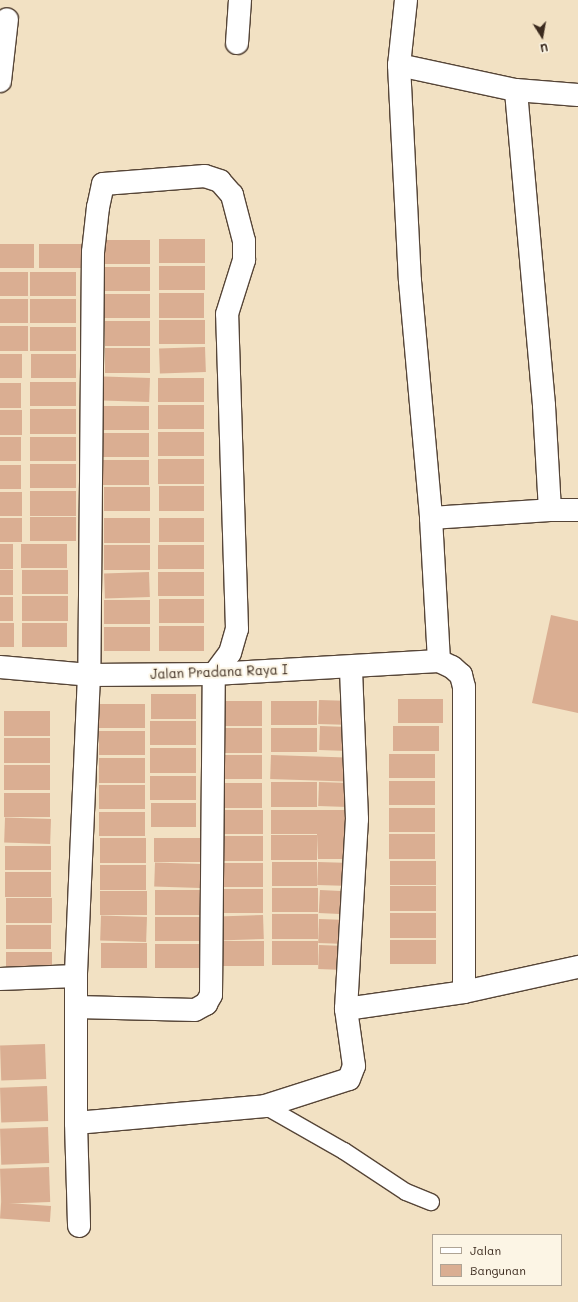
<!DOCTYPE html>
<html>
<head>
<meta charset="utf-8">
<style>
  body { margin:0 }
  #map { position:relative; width:578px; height:1302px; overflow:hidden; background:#f2e1c3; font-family:Mali,sans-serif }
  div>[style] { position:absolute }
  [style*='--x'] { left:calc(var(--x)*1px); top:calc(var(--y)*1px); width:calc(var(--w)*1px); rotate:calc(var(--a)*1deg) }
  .building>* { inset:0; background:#daae92; transform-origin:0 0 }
  .roads { filter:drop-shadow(1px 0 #564537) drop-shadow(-1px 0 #564537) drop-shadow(0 1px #564537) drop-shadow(0 -1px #564537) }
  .lane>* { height:16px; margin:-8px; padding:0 8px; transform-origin:8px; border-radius:8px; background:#fff }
  .street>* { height:22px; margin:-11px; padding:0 11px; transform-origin:11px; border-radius:11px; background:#fff }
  span { translate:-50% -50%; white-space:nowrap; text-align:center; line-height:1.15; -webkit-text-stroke:4px #fcf5e5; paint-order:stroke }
  .street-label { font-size:13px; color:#3b2a1e }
  .legend { position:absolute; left:432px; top:1234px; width:130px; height:52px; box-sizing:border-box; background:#fcf5e5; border:1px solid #afa495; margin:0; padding:5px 7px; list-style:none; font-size:12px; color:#3b2a1e }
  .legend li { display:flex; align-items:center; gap:8px; height:20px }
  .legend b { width:20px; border:1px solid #afa495 }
  .north { position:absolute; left:522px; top:16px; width:40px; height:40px; -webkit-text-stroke:3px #fcf5e5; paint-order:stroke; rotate:169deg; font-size:11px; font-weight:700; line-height:16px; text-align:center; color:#3b2a1e }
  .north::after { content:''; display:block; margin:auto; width:14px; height:18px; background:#3b2a1e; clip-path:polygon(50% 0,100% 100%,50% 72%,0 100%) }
</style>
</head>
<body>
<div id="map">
  <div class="building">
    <div style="left:159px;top:239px;width:46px;height:24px"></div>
    <div style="left:105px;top:240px;width:45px;height:24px"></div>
    <div style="left:0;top:244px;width:34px;height:24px"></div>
    <div style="left:39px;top:244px;width:46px;height:24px"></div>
    <div style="left:159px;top:266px;width:46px;height:24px"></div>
    <div style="left:104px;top:267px;width:46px;height:24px"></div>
    <div style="left:0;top:272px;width:28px;height:24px"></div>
    <div style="left:30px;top:272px;width:46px;height:24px"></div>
    <div style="left:159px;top:293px;width:45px;height:25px"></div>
    <div style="left:104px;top:294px;width:46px;height:24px"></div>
    <div style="left:0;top:299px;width:28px;height:24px"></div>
    <div style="left:30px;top:299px;width:46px;height:24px"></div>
    <div style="left:205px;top:320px;width:24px;height:46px;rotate:90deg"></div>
    <div style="left:150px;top:321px;width:25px;height:45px;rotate:90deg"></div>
    <div style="left:0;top:326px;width:28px;height:25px"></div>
    <div style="left:30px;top:327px;width:46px;height:24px"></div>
    <div style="left:205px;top:347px;width:25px;height:46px;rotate:88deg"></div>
    <div style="left:105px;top:348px;width:45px;height:25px"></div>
    <div style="left:22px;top:354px;width:24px;height:22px;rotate:90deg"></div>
    <div style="left:31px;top:354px;width:45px;height:24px"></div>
    <div style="left:150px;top:378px;width:24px;height:46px;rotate:92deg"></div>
    <div style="left:158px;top:378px;width:46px;height:24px"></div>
    <div style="left:76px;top:382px;width:24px;height:46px;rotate:90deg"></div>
    <div style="left:0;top:383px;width:21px;height:25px"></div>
    <div style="left:158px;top:405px;width:46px;height:24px"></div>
    <div style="left:103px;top:406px;width:46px;height:24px"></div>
    <div style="left:76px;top:409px;width:25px;height:46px;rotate:90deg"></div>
    <div style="left:0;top:410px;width:22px;height:25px"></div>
    <div style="left:158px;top:432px;width:46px;height:24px"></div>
    <div style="left:103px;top:433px;width:46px;height:24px"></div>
    <div style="left:0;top:437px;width:21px;height:24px"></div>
    <div style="left:30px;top:437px;width:46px;height:24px"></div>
    <div style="left:204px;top:459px;width:25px;height:46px;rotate:90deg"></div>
    <div style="left:103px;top:460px;width:46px;height:25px"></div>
    <div style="left:30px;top:464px;width:46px;height:24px"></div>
    <div style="left:0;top:465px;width:21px;height:24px"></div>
    <div style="left:159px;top:486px;width:45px;height:25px"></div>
    <div style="left:150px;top:487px;width:24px;height:46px;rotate:90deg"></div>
    <div style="left:30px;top:491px;width:46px;height:25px"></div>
    <div style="left:0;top:492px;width:22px;height:24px"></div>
    <div style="left:30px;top:517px;width:46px;height:24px"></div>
    <div style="left:0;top:518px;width:22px;height:24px"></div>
    <div style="left:104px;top:518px;width:46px;height:25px"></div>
    <div style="left:159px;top:518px;width:45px;height:24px"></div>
    <div style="left:13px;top:544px;width:25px;height:13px;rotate:90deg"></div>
    <div style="left:21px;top:544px;width:46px;height:24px"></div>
    <div style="left:104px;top:545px;width:46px;height:25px"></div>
    <div style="left:158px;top:545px;width:46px;height:24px"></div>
    <div style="left:0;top:570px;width:13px;height:25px"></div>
    <div style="left:22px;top:570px;width:46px;height:24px"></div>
    <div style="left:149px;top:572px;width:25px;height:45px;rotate:88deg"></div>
    <div style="left:158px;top:572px;width:46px;height:24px"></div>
    <div style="left:22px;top:596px;width:46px;height:25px"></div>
    <div style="left:0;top:597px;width:13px;height:24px"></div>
    <div style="left:204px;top:599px;width:24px;height:45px;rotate:90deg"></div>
    <div style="left:104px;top:600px;width:46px;height:24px"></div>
    <div style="clip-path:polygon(551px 615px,578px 621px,578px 713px,532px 703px)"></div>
    <div style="left:0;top:623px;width:14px;height:24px"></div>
    <div style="left:22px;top:623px;width:45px;height:24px"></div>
    <div style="left:159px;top:626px;width:45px;height:25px"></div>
    <div style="left:104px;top:627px;width:46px;height:24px"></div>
    <div style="left:151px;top:694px;width:45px;height:25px"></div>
    <div style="left:398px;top:699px;width:45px;height:24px"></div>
    <div style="left:319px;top:700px;width:25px;height:24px;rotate:2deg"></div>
    <div style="left:262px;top:701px;width:25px;height:46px;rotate:90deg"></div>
    <div style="left:271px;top:701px;width:46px;height:24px"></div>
    <div style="left:99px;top:704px;width:46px;height:24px"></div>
    <div style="left:4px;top:711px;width:46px;height:25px"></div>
    <div style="left:196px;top:721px;width:24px;height:46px;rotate:90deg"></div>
    <div style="left:320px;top:726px;width:29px;height:24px;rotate:2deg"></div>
    <div style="left:439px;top:726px;width:25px;height:46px;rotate:90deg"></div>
    <div style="left:262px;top:728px;width:25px;height:46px;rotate:90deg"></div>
    <div style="left:271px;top:728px;width:46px;height:24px"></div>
    <div style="left:99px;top:731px;width:46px;height:24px"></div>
    <div style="left:4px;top:738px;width:46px;height:25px"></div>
    <div style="left:196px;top:748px;width:25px;height:46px;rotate:90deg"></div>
    <div style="left:389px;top:754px;width:46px;height:24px"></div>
    <div style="left:262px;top:755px;width:24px;height:46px;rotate:90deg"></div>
    <div style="left:271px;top:755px;width:75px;height:24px;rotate:2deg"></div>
    <div style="left:99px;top:758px;width:46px;height:25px"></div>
    <div style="left:4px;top:765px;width:46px;height:25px"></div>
    <div style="left:150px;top:776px;width:46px;height:24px"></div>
    <div style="left:389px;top:781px;width:46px;height:24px"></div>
    <div style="left:271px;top:782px;width:46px;height:25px"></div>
    <div style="left:319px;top:782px;width:29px;height:24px;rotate:2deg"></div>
    <div style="left:216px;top:783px;width:46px;height:25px"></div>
    <div style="left:145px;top:785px;width:24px;height:46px;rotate:90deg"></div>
    <div style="left:4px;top:793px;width:46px;height:24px"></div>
    <div style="left:151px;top:803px;width:45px;height:24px"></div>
    <div style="left:435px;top:808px;width:24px;height:46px;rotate:90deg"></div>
    <div style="left:217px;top:810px;width:46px;height:24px"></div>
    <div style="clip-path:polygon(271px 810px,346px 810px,347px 835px,330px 835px,348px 835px,348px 859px,318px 859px,317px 834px,271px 834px)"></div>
    <div style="left:145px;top:812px;width:24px;height:46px;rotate:90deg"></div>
    <div style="left:51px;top:819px;width:25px;height:46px;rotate:92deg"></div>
    <div style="left:389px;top:834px;width:46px;height:25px"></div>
    <div style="left:271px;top:835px;width:46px;height:25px"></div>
    <div style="left:217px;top:836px;width:46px;height:25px"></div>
    <div style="left:146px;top:838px;width:25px;height:46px;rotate:90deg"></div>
    <div style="left:154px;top:838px;width:46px;height:24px"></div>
    <div style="left:5px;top:846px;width:46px;height:24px"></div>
    <div style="left:390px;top:861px;width:46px;height:24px"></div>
    <div style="left:272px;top:862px;width:45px;height:24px"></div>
    <div style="left:318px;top:862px;width:25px;height:23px;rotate:2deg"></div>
    <div style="left:217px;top:863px;width:46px;height:24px"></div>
    <div style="left:201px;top:864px;width:24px;height:46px;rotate:92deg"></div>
    <div style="left:100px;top:865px;width:46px;height:25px"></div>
    <div style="left:51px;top:872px;width:25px;height:46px;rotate:90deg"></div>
    <div style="left:436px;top:886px;width:25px;height:46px;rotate:90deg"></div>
    <div style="left:272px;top:888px;width:46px;height:24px"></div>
    <div style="left:218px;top:889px;width:45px;height:24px"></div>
    <div style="left:155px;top:890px;width:46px;height:25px"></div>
    <div style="left:320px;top:890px;width:21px;height:23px;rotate:3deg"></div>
    <div style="left:100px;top:891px;width:47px;height:24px"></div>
    <div style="left:52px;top:898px;width:25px;height:46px;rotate:90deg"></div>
    <div style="left:390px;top:913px;width:46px;height:25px"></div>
    <div style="left:272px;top:914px;width:46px;height:25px"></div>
    <div style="left:263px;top:915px;width:24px;height:45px;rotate:88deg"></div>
    <div style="left:147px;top:917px;width:25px;height:46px;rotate:92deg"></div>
    <div style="left:155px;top:917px;width:46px;height:24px"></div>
    <div style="left:319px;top:919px;width:28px;height:24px;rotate:2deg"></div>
    <div style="left:6px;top:925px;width:45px;height:24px"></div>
    <div style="left:390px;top:940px;width:46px;height:24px"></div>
    <div style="left:218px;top:941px;width:46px;height:25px"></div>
    <div style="left:272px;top:941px;width:46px;height:24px"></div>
    <div style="left:147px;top:943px;width:25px;height:46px;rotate:90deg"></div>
    <div style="left:155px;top:944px;width:46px;height:24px"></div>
    <div style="left:319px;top:945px;width:26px;height:24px;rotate:2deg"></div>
    <div style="left:6px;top:952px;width:46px;height:24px"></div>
    <div style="left:45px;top:1044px;width:35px;height:45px;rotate:88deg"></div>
    <div style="left:47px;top:1086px;width:35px;height:47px;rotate:88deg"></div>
    <div style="left:48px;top:1127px;width:36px;height:48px;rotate:88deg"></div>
    <div style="left:49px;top:1167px;width:35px;height:49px;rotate:88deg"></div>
    <div style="left:51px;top:1206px;width:16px;height:50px;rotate:94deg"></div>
  </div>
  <div class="roads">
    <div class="lane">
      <div style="--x:265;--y:1106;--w:91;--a:29.7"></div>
      <div style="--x:344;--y:1151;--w:74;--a:33.5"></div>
      <div style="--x:406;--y:1192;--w:27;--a:22"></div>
    </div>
    <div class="street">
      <div style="--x:406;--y:0;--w:65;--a:96.1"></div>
      <div style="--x:399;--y:65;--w:120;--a:12.1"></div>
      <div style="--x:516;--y:90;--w:62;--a:4.6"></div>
      <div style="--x:237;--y:43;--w:43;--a:-86"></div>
      <div style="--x:399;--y:65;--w:216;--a:87.1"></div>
      <div style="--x:410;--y:281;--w:238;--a:84.9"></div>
      <div style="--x:0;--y:81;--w:62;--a:-83.6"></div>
      <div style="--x:550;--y:510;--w:28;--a:0"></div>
      <div style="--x:439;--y:661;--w:143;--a:-93.2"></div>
      <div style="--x:431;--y:518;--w:119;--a:-3.8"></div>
      <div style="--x:550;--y:510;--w:105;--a:-93.3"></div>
      <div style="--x:544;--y:405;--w:316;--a:-95.1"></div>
      <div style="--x:0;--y:667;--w:89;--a:5.1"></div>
      <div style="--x:89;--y:675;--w:125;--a:-0.5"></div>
      <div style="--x:214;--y:674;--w:225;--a:-3.3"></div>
      <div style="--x:439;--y:661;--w:14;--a:25"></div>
      <div style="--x:452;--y:667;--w:12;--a:42"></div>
      <div style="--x:461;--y:675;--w:12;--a:76"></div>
      <div style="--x:464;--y:687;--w:305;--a:90"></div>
      <div style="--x:0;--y:979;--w:76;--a:-2.3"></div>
      <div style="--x:76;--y:1007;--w:119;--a:1.4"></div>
      <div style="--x:195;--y:1010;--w:13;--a:-29"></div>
      <div style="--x:206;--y:1004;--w:10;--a:-61"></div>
      <div style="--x:211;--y:995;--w:321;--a:-89.5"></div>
      <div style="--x:214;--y:674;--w:26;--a:-53"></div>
      <div style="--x:230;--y:653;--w:25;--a:-74"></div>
      <div style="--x:237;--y:629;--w:315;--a:-91.8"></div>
      <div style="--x:227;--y:314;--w:57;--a:-72.5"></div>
      <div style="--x:244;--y:260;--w:19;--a:-90"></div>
      <div style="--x:244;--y:241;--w:48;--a:-104.6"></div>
      <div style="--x:232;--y:195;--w:18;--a:-131"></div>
      <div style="--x:220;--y:181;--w:16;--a:-162"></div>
      <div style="--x:205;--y:176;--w:102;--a:175.5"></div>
      <div style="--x:103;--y:184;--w:24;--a:102"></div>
      <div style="--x:98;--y:207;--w:45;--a:96.3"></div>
      <div style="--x:93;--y:252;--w:423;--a:90.5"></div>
      <div style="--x:89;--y:675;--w:301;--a:92.5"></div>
      <div style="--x:76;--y:976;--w:147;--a:90"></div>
      <div style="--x:76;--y:1123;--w:103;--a:88.3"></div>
      <div style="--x:346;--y:1009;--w:119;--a:-8.2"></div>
      <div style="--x:464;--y:992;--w:117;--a:-12.4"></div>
      <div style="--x:76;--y:1123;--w:190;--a:-5.1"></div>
      <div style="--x:265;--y:1106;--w:88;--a:-17.8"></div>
      <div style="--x:349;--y:1079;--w:14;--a:-69"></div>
      <div style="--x:354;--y:1066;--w:58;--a:-98"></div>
      <div style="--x:346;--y:1009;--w:190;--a:-86.7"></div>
      <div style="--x:357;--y:819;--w:152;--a:-92.3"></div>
    </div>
  </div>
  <div class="street-label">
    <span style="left:219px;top:672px;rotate:-2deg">Jalan Pradana Raya I</span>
  </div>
  <ul class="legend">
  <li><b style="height:5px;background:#fff"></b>Jalan</li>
  <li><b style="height:11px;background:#daae92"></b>Bangunan</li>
  </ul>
  <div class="north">U</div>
</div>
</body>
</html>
